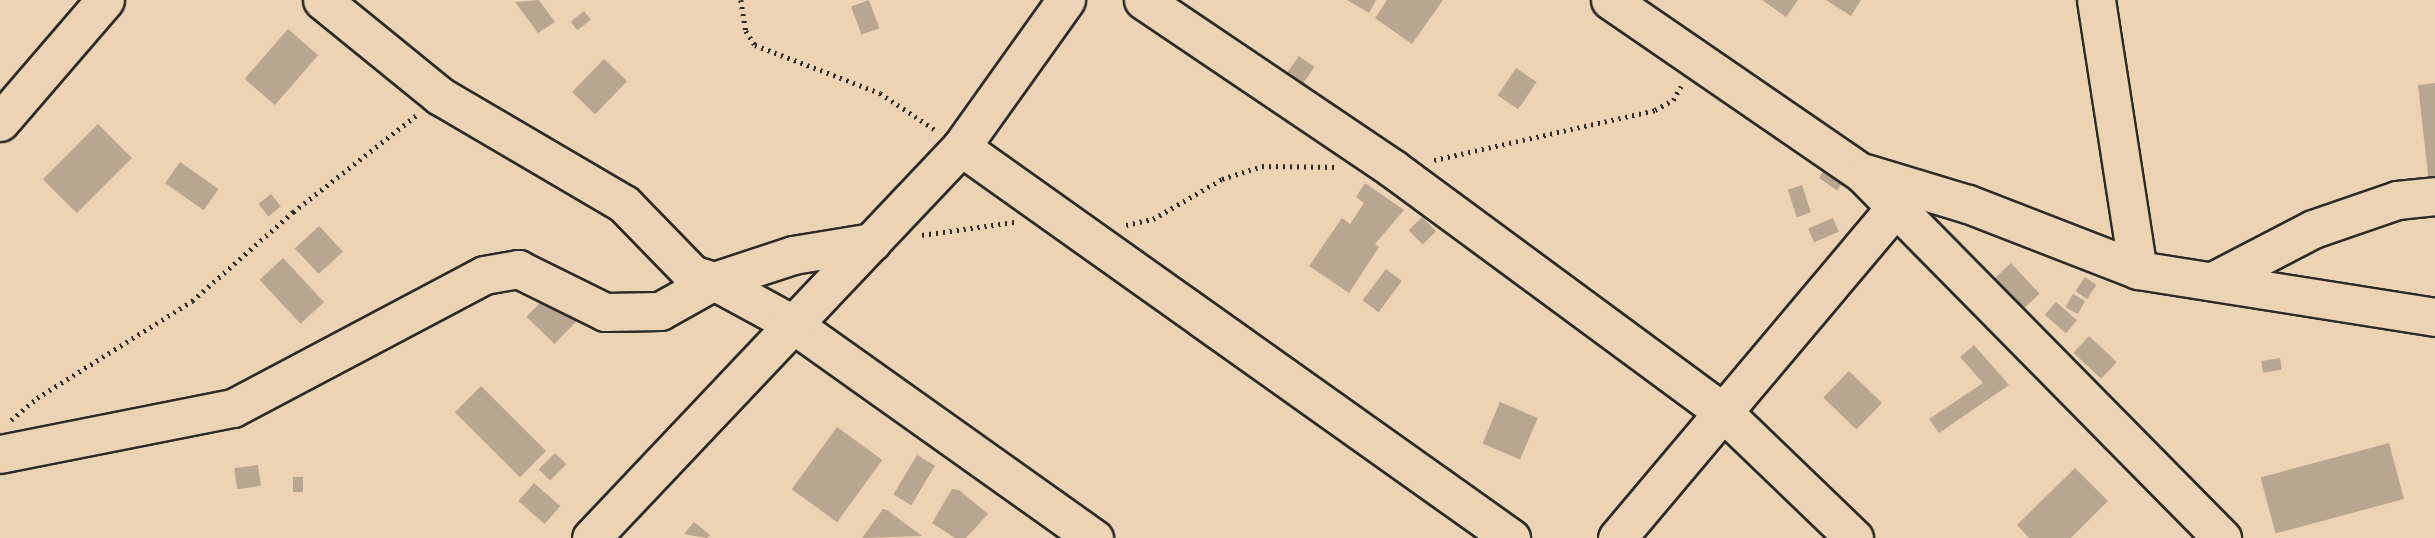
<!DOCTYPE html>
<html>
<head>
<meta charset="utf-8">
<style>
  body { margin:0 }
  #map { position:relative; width:2435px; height:538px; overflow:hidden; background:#ecd3b4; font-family:Sriracha,sans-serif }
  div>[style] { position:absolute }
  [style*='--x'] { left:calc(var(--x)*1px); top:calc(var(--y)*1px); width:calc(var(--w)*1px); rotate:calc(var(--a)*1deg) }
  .building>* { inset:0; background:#b9a691; transform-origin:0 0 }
  .path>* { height:4.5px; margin-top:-2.25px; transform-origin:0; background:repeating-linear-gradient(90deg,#2b2b2b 0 2px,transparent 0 7px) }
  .roads { filter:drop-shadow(2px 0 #2b2b2b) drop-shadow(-2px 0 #2b2b2b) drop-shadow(0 2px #2b2b2b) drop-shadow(0 -2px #2b2b2b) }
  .minor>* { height:37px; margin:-18.5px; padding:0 18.5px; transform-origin:18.5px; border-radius:18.5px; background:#ecd3b4 }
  span { translate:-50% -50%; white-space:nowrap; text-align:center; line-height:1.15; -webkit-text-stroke:6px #ecd3b4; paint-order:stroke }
</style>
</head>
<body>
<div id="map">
  <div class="building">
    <div style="clip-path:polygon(539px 0,555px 22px,538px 33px,515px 2px)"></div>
    <div style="left:869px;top:0;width:30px;height:19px;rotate:70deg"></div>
    <div style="clip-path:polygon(1347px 0,1376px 0,1369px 13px)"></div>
    <div style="clip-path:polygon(1387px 0,1443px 0,1412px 44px,1375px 18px)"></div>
    <div style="clip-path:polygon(1762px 0,1798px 0,1786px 17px)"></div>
    <div style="clip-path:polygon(1826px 0,1861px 0,1851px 16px)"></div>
    <div style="left:584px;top:11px;width:11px;height:17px;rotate:52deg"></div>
    <div style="left:288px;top:29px;width:40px;height:66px;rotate:41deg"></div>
    <div style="left:1299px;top:56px;width:19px;height:27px;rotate:35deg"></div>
    <div style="left:604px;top:59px;width:32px;height:46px;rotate:44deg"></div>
    <div style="left:1516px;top:68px;width:25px;height:33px;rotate:34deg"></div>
    <div style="clip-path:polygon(2435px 83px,2435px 183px,2429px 184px,2418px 85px)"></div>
    <div style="left:98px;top:124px;width:48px;height:78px;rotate:45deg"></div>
    <div style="left:180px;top:162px;width:47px;height:26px;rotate:35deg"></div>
    <div style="left:1825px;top:169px;width:22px;height:11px;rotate:34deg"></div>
    <div style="clip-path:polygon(1365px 183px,1404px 210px,1375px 244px,1379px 247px,1349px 293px,1309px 266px,1342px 218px,1350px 224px,1364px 203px,1356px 197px)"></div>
    <div style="left:1802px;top:185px;width:29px;height:15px;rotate:72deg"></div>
    <div style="left:271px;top:194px;width:16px;height:16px;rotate:52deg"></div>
    <div style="left:1422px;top:217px;width:20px;height:19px;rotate:45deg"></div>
    <div style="left:1833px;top:218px;width:15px;height:27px;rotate:67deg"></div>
    <div style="left:319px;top:226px;width:35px;height:33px;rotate:47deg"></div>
    <div style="left:283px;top:258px;width:60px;height:32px;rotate:47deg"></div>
    <div style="left:2011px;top:263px;width:42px;height:22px;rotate:47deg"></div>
    <div style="left:1386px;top:269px;width:20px;height:39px;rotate:37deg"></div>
    <div style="left:2085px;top:277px;width:14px;height:17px;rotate:34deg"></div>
    <div style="left:564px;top:278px;width:39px;height:54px;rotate:44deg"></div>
    <div style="left:2073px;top:294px;width:14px;height:15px;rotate:30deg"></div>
    <div style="left:2056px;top:302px;width:28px;height:17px;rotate:41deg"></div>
    <div style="left:2089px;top:336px;width:38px;height:23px;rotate:43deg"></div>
    <div style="clip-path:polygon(1974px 345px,2009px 385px,1939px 433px,1929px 419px,1983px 383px,1960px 357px)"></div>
    <div style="left:2280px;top:358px;width:12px;height:19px;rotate:81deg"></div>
    <div style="left:1849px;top:371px;width:46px;height:37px;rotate:44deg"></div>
    <div style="left:481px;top:386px;width:92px;height:37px;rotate:45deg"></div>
    <div style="left:1500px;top:402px;width:41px;height:45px;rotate:23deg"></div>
    <div style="left:837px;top:427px;width:56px;height:77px;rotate:36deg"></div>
    <div style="left:2389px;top:443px;width:58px;height:133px;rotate:75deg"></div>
    <div style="left:555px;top:453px;width:16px;height:23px;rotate:45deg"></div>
    <div style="left:917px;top:455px;width:21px;height:46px;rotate:31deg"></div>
    <div style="left:258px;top:465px;width:21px;height:24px;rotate:82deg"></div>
    <div style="clip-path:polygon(2075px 468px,2108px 501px,2071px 538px,2029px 538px,2017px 525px)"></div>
    <div style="left:293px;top:477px;width:10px;height:15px"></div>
    <div style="left:534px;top:483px;width:35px;height:24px;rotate:41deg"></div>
    <div style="clip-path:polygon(952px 489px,959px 490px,988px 514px,966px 538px,955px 538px,932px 523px)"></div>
    <div style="clip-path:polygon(883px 509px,887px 510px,922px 536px,862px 538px)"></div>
    <div style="clip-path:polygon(694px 522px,710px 535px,707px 538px,684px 534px)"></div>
  </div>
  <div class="path">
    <div style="--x:741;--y:0;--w:31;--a:81"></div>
    <div style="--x:746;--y:31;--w:17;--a:57"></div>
    <div style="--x:755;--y:45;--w:134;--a:21"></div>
    <div style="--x:880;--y:93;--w:69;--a:33.7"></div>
    <div style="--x:1434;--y:160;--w:227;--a:-12.7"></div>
    <div style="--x:1655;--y:110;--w:21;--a:-29"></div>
    <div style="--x:1673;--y:100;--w:16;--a:-60"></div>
    <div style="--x:1126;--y:225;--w:28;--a:-13"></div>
    <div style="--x:1153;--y:219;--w:80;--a:-30.1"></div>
    <div style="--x:1222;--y:179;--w:42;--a:-18"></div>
    <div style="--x:1262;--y:166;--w:73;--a:0.8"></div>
    <div style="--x:922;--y:235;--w:93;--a:-8"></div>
    <div style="--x:11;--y:420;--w:34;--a:-40"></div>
    <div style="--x:37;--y:398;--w:183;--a:-32"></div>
    <div style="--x:192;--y:301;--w:135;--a:-41.4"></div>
    <div style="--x:293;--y:212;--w:159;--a:-38.1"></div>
  </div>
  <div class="roads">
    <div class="minor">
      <div style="--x:322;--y:0;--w:152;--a:39.1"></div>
      <div style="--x:440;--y:96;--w:213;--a:30.4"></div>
      <div style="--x:624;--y:204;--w:98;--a:45.8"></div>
      <div style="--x:692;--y:274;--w:23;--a:18"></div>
      <div style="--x:714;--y:281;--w:88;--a:28.6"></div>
      <div style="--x:791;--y:323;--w:372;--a:35.4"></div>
      <div style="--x:1143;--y:0;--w:300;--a:34"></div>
      <div style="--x:1392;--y:168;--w:411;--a:36.4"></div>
      <div style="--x:1723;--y:412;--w:182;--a:43.9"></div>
      <div style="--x:1610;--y:0;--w:306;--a:34.5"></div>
      <div style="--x:1862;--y:173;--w:513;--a:45.4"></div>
      <div style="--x:2096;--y:0;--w:273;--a:81.2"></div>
      <div style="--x:0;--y:122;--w:161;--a:-49.3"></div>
      <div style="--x:961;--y:147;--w:675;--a:35.41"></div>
      <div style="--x:1865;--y:173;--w:108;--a:16.8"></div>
      <div style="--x:1968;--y:204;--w:182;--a:21.2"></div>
      <div style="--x:2138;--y:270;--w:301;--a:9"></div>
      <div style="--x:2213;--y:281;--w:113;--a:-27.5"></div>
      <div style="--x:2313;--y:229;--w:89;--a:-19"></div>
      <div style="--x:2397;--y:200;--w:38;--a:-6"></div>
      <div style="--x:0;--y:454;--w:237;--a:-11.2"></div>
      <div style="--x:233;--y:408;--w:284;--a:-27.9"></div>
      <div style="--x:484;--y:275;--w:35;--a:-10"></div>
      <div style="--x:518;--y:269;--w:97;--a:26.3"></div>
      <div style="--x:605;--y:312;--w:55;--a:-1"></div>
      <div style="--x:660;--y:311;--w:62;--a:-29.1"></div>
      <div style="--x:714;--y:281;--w:83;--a:-18.2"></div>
      <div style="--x:793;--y:255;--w:80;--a:-9.3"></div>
      <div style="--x:591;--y:538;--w:538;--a:-46.58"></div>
      <div style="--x:961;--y:147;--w:181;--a:-54.5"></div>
      <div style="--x:1617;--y:538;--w:433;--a:-49.9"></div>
    </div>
  </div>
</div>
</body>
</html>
